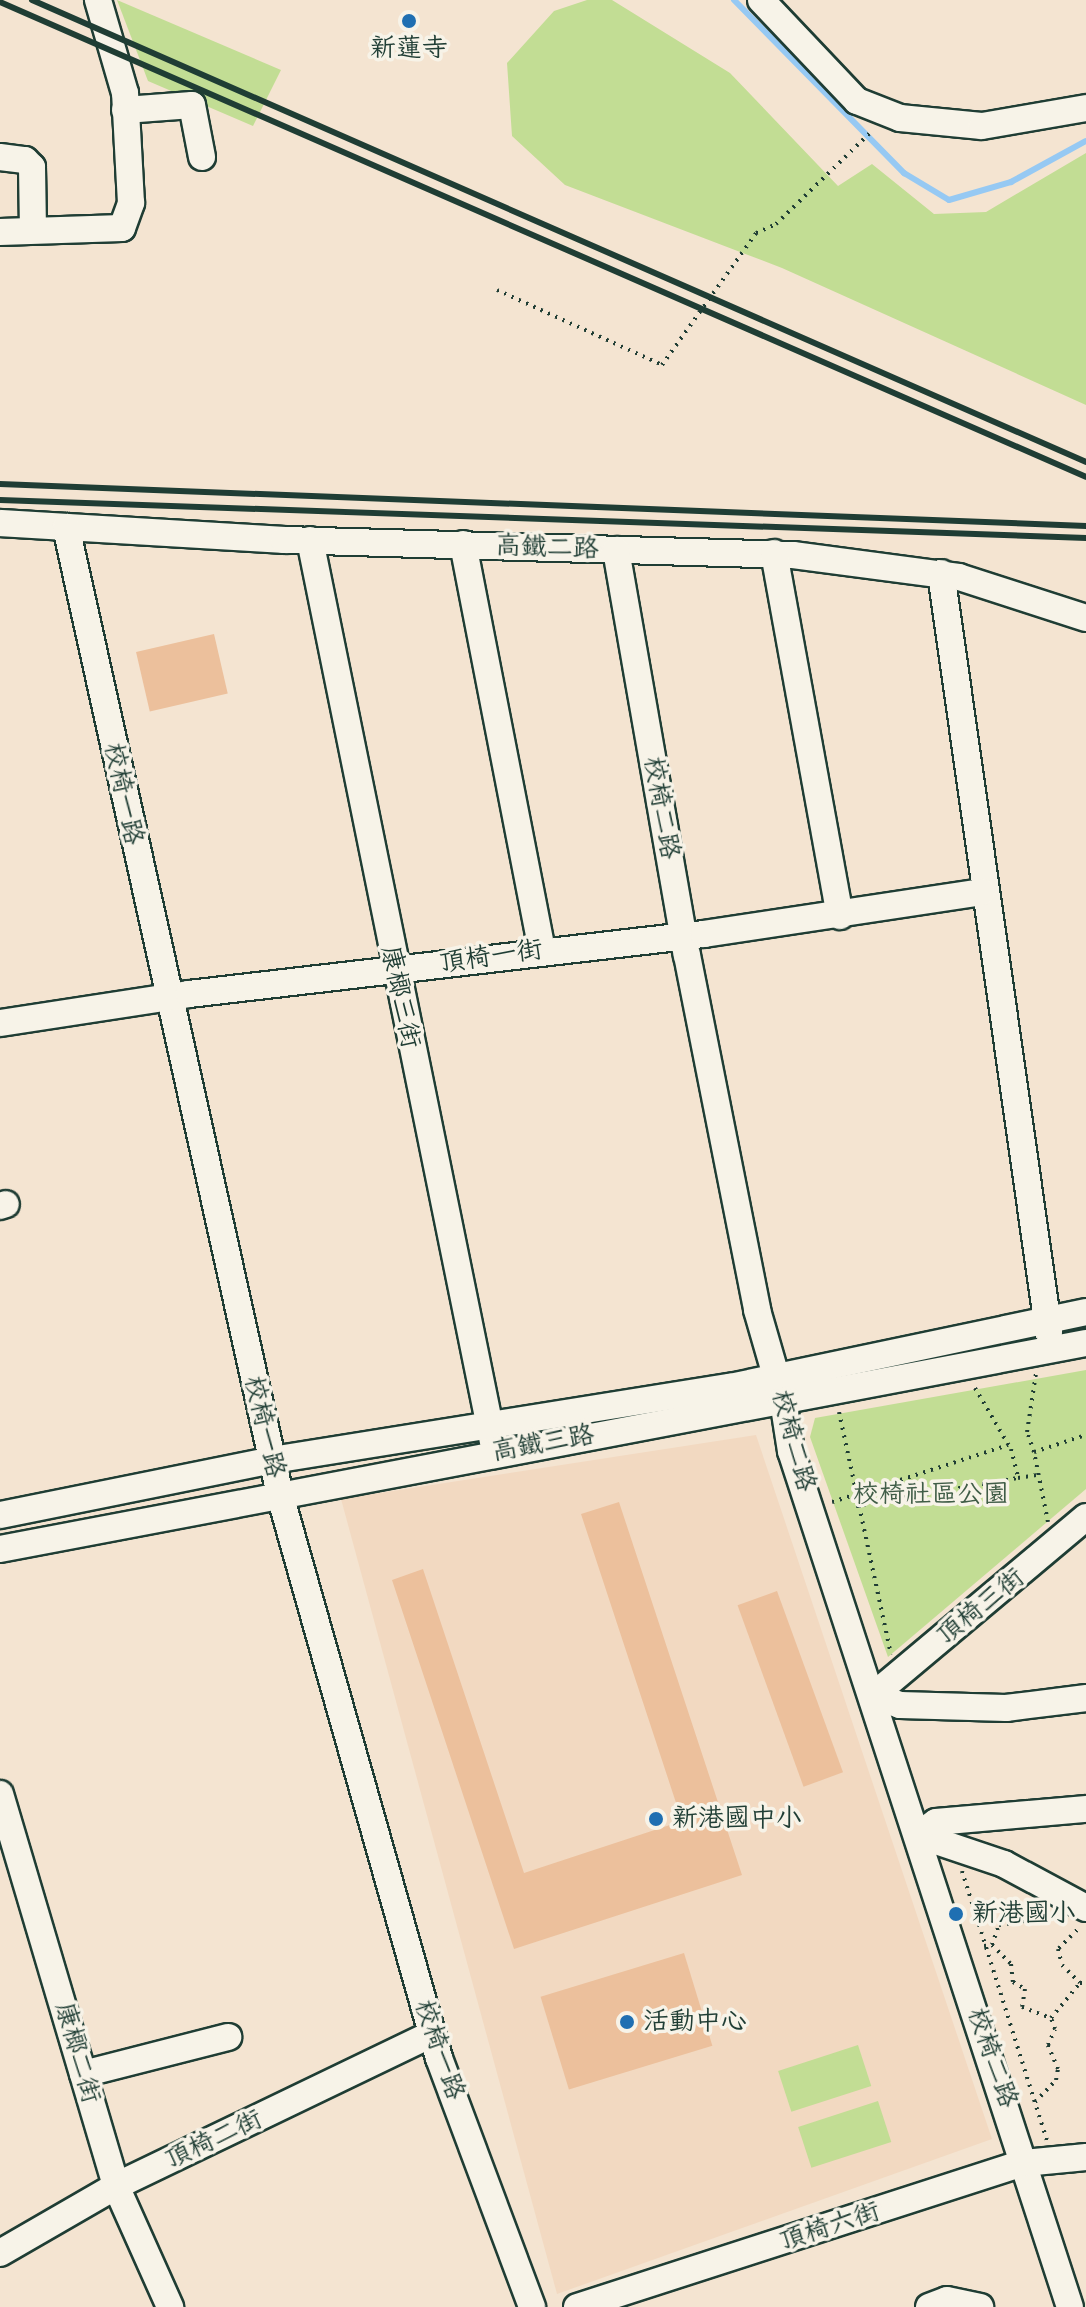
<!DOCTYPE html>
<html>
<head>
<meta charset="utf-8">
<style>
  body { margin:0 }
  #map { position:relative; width:1086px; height:2307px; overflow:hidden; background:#f4e4d1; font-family:Pangolin,"LXGW WenKai TC",sans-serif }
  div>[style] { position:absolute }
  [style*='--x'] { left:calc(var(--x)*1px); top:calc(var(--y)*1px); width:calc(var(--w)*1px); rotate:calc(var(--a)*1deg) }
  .built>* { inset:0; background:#f2d9c1 }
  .green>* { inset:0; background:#c2dd94; transform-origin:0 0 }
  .stream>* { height:6px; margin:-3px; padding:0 3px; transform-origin:3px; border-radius:3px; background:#96c9f3 }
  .building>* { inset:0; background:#ecc09c; transform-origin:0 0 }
  .path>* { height:4px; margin-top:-2px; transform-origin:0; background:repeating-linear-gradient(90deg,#1f3d34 0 2px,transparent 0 8px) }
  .roads { filter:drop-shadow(2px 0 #1f3d34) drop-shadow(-2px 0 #1f3d34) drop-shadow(0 2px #1f3d34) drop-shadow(0 -2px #1f3d34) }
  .minor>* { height:26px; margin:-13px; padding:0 13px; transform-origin:13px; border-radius:13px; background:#f7f3e8 }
  .rail>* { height:6px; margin:-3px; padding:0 3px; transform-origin:3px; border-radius:3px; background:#1f3d34 }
  .dots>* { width:22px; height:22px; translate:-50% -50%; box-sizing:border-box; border:4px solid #f7f3e8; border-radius:50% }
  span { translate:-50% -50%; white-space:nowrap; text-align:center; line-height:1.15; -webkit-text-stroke:7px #f7f3e8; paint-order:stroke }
  .poi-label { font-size:26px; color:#1f3d34 }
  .left { translate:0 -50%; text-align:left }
  .street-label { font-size:26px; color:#1f3d34 }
  .park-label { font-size:26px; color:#405d47 }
</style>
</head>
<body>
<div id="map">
  <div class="built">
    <div style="clip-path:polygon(756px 1435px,992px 2139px,557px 2294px,341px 1499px)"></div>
  </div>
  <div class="green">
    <div style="clip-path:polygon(117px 0,281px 70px,253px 126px,148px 81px)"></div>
    <div style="clip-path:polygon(587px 0,612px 0,730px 73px,838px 186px,872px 164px,934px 214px,986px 212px,1086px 153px,1086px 405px,782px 268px,565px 185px,512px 136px,507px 63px,554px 11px)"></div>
    <div style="clip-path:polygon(1086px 1370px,1086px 1489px,888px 1657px,810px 1437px,815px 1418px)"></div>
    <div style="left:858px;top:2045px;width:43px;height:84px;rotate:72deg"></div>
    <div style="left:878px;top:2101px;width:43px;height:84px;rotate:72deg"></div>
  </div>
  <div class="stream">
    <div style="--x:734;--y:0;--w:243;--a:45.5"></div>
    <div style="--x:904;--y:173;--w:52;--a:31"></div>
    <div style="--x:949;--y:200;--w:65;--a:-16.2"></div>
    <div style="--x:1011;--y:182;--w:85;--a:-28.7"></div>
  </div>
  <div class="building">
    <div style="left:214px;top:634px;width:61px;height:80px;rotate:77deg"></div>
    <div style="clip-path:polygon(619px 1502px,742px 1875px,514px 1949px,392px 1580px,423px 1569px,524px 1873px,682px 1821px,581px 1514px)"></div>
    <div style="left:777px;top:1591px;width:193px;height:42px;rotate:70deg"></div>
    <div style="left:684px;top:1953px;width:97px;height:150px;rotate:73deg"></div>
  </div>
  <div class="path">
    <div style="--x:497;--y:290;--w:181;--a:24.4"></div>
    <div style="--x:662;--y:365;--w:162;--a:-54.5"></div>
    <div style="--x:756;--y:233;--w:22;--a:-24"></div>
    <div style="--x:776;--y:224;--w:135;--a:-44.1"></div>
    <div style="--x:975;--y:1388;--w:71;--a:59.5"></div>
    <div style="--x:1011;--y:1449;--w:30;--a:76"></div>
    <div style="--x:1018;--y:1478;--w:20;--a:-9"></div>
    <div style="--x:839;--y:1412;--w:248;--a:77.9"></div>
    <div style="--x:1034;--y:1452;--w:21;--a:-109"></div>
    <div style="--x:1027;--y:1432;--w:60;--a:-81.3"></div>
    <div style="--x:832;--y:1502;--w:185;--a:-17.9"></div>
    <div style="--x:856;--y:1506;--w:164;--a:-9.8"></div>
    <div style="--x:1048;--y:1522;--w:71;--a:-101.3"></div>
    <div style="--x:1034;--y:1452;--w:55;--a:-18.1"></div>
    <div style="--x:962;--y:1871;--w:283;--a:72.5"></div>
    <div style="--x:1077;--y:1930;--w:27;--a:135"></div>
    <div style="--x:1058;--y:1949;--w:16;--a:76"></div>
    <div style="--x:1062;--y:1965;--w:25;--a:45"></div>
    <div style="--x:992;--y:1945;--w:21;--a:-71"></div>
    <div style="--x:999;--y:1925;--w:32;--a:-9"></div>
    <div style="--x:1031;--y:1920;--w:13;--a:-63"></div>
    <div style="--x:984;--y:1946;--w:8;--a:-7"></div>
    <div style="--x:992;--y:1945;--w:27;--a:45"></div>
    <div style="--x:1011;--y:1964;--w:18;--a:84"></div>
    <div style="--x:1013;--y:1982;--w:14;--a:30"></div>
    <div style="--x:1025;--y:1989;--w:18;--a:99"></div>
    <div style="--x:1022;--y:2007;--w:31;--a:21"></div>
    <div style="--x:1051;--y:2018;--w:45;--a:-50.4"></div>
    <div style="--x:1080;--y:1983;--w:6;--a:0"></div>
    <div style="--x:1035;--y:2102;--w:30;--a:-46"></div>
    <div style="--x:1056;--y:2080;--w:11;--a:-80"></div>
    <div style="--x:1058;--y:2069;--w:26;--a:-113"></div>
    <div style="--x:1048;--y:2045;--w:17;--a:-66"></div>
    <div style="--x:1055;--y:2029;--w:12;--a:-110"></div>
  </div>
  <div class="roads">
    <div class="minor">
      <div style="--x:761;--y:0;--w:139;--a:46.5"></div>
      <div style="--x:857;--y:101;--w:46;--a:21.6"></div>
      <div style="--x:900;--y:118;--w:82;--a:5.6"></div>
      <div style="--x:982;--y:126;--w:106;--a:-9.8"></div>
      <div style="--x:125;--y:110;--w:67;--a:-4.3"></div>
      <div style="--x:192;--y:105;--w:53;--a:79.1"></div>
      <div style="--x:0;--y:157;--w:25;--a:7"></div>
      <div style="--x:25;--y:160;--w:10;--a:45"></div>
      <div style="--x:32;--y:167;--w:63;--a:89.1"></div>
      <div style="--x:0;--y:232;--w:122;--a:-1.9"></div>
      <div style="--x:122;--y:228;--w:27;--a:-70"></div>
      <div style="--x:131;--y:203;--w:110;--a:-93.1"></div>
      <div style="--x:125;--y:93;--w:97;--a:-106.2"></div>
      <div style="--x:0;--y:523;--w:285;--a:3.4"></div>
      <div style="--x:284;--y:540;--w:509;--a:1.69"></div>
      <div style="--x:793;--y:555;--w:167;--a:7.5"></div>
      <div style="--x:959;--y:577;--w:133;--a:17.9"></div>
      <div style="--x:66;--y:527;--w:991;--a:77.53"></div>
      <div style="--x:280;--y:1495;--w:585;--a:74.23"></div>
      <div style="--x:439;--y:2058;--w:266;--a:69.5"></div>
      <div style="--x:310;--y:540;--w:920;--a:78.53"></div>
      <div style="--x:463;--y:544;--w:413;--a:79"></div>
      <div style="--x:616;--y:550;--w:411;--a:80.1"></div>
      <div style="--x:687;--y:955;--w:362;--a:78.8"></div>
      <div style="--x:757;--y:1310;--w:94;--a:73.9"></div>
      <div style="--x:783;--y:1400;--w:52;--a:81.1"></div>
      <div style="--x:791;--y:1451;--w:900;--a:71.95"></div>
      <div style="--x:774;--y:553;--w:369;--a:79.7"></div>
      <div style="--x:941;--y:573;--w:769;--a:81.92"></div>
      <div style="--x:0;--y:1023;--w:191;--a:-8.7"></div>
      <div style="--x:189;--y:994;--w:518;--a:-6.65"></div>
      <div style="--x:704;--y:934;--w:281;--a:-8.6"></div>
      <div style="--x:0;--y:1206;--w:6;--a:-18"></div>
      <div style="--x:0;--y:1515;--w:278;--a:-11.4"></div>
      <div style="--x:272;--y:1460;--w:464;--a:-9.1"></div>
      <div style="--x:730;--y:1387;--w:364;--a:-11.9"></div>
      <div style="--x:1086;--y:1517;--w:277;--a:140"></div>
      <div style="--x:874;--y:1695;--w:28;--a:21"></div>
      <div style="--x:900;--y:1705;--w:106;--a:1.6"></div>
      <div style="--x:1006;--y:1708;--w:81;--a:-7.1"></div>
      <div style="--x:0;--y:1549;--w:1105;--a:-10.74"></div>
      <div style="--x:0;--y:1794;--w:409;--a:73.5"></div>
      <div style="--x:116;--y:2186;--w:133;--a:65.9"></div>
      <div style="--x:918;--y:1835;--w:91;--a:18.6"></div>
      <div style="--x:1004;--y:1864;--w:93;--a:28.2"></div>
      <div style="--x:918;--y:1835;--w:22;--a:-36"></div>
      <div style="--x:936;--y:1822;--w:151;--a:-5"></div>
      <div style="--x:83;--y:2074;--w:150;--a:-14.3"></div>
      <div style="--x:0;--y:2253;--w:134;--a:-30"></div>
      <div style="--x:116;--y:2186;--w:351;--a:-25.7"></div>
      <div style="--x:577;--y:2307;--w:470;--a:-17.9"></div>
      <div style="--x:1024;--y:2163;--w:62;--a:-5.5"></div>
      <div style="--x:929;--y:2307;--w:19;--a:-21"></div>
      <div style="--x:947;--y:2300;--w:34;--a:12"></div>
    </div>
  </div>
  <div class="rail">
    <div style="--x:32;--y:0;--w:1151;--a:23.67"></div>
    <div style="--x:0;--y:2;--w:1185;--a:23.62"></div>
    <div style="--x:0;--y:484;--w:1087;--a:2.21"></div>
    <div style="--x:0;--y:500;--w:1087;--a:2"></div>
  </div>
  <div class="dots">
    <div style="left:409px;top:21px;background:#1f6fb2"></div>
    <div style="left:656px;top:1819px;background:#1f6fb2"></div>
    <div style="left:956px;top:1914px;background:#1f6fb2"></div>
    <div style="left:627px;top:2022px;background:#1f6fb2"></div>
  </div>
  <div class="poi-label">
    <span style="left:409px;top:49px">新蓮寺</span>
    <span class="left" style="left:672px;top:1819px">新港國中小</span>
    <span class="left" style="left:972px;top:1914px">新港國小</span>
    <span class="left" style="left:643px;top:2022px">活動中心</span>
  </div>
  <div class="street-label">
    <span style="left:547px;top:548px;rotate:2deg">高鐵二路</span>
    <span style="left:123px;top:794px;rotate:78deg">校椅一路</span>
    <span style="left:661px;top:808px;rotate:80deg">校椅二路</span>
    <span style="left:491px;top:957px;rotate:-8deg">頂椅一街</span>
    <span style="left:400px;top:997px;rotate:78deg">康榔三街</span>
    <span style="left:264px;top:1427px;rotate:77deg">校椅一路</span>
    <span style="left:793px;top:1441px;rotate:75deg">校椅二路</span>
    <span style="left:543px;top:1444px;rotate:-10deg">高鐵三路</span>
    <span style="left:981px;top:1607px;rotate:-39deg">頂椅三街</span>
    <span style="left:439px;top:2050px;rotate:71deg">校椅一路</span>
    <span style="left:77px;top:2053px;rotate:74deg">康榔二街</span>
    <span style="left:992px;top:2058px;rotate:71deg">校椅二路</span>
    <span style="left:214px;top:2140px;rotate:-25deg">頂椅二街</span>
    <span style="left:830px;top:2227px;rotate:-18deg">頂椅六街</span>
  </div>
  <div class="park-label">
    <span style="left:931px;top:1495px">校椅社區公園</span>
  </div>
</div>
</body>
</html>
